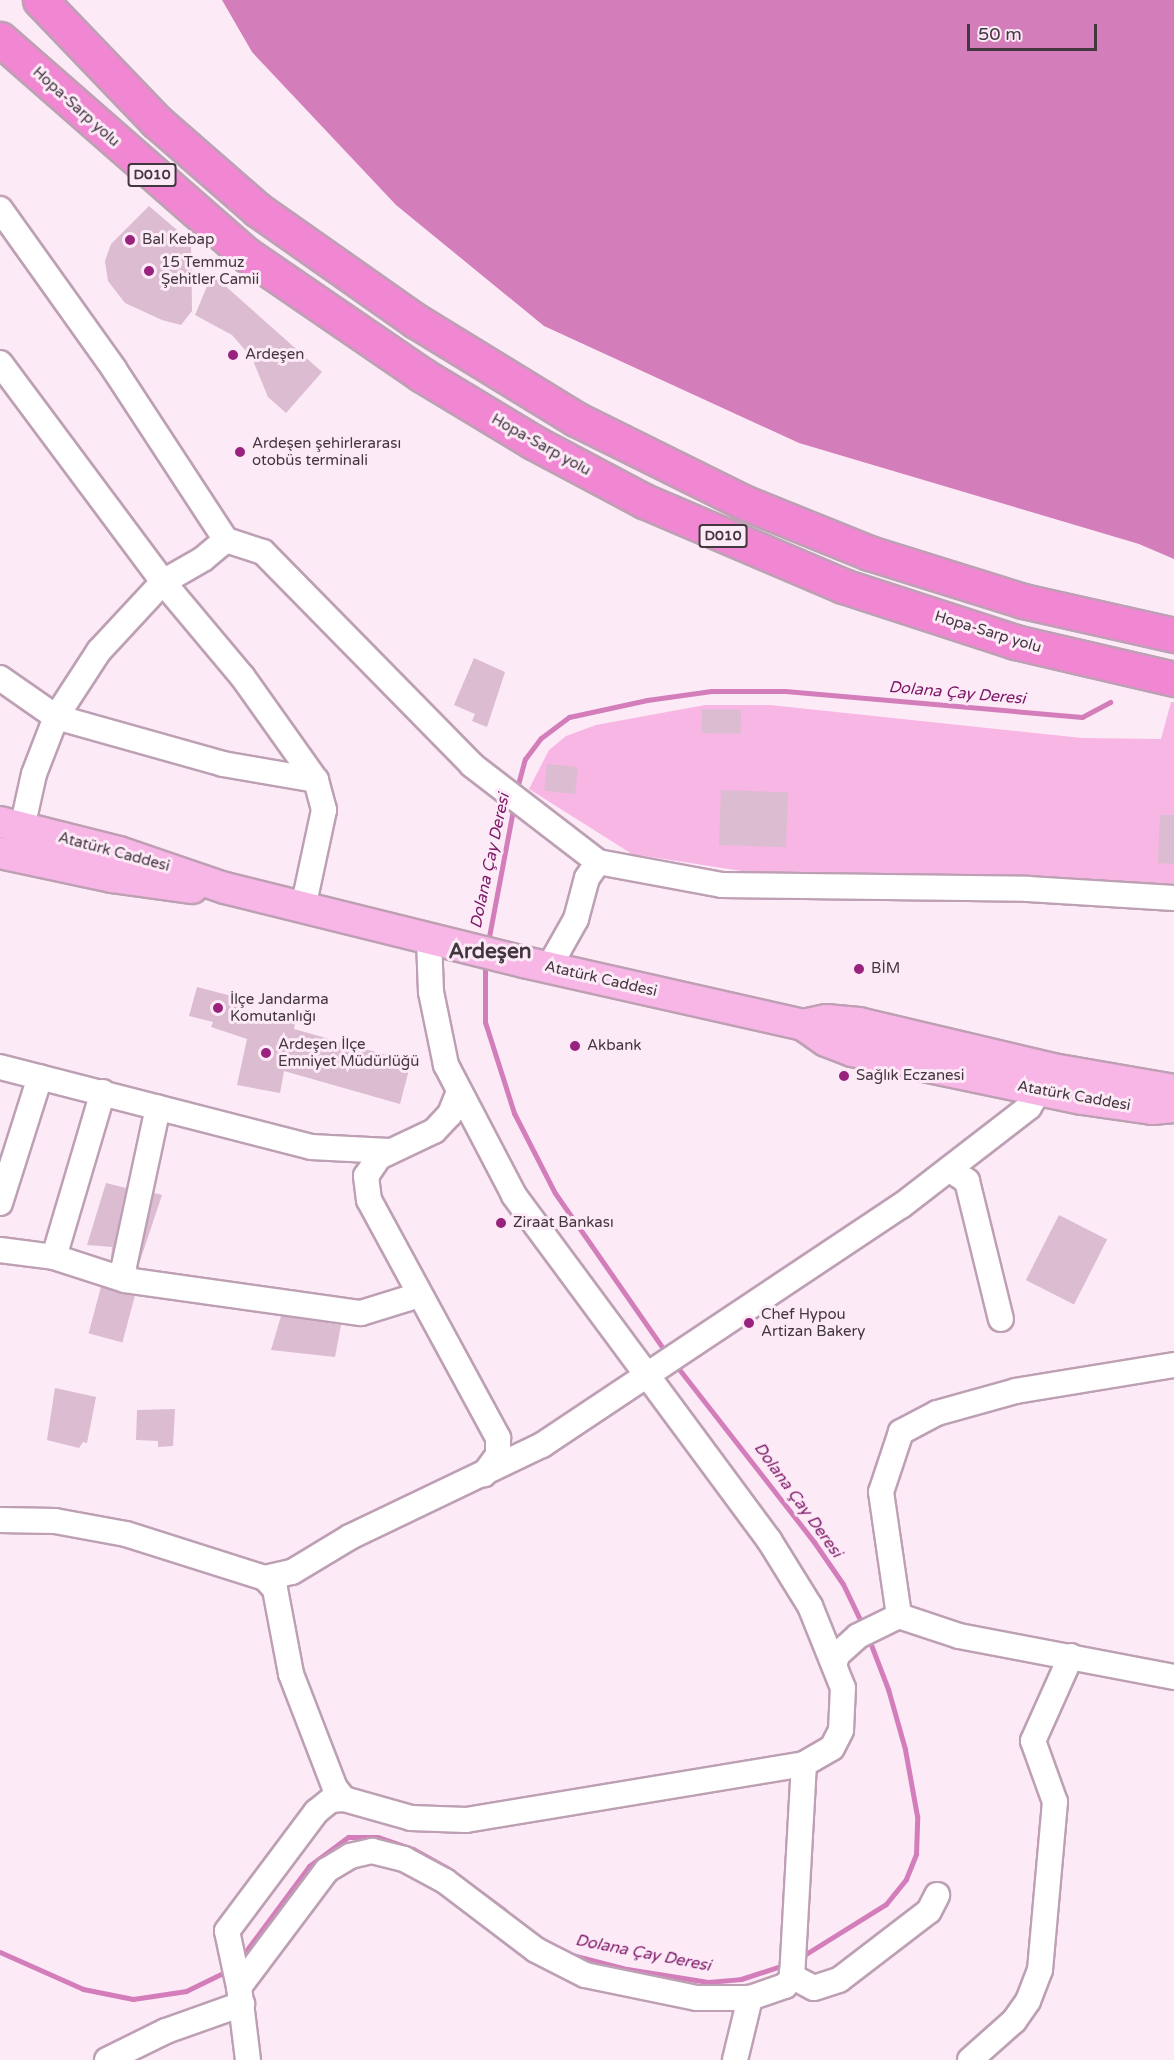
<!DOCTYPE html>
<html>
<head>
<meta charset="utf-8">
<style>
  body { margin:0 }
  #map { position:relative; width:1174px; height:2060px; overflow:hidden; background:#fdeaf7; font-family:"Varela Round",sans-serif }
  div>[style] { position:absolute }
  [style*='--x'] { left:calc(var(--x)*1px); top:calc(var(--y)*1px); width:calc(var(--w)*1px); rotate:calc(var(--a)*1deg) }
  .green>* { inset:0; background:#f8b6e4 }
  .water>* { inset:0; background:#d37eba }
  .stream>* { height:5px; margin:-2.5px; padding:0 2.5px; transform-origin:2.5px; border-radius:2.5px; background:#d37eba }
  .building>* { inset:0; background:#dbbcd0; transform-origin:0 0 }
  .roads { filter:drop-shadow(2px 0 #bea0b4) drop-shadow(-2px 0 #bea0b4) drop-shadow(0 2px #bea0b4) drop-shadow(0 -2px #bea0b4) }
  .minor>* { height:24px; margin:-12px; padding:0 12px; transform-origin:12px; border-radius:12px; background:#fff }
  .major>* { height:30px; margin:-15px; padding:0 15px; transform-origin:15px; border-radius:15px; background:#f7b6e5 }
  .highway>* { height:33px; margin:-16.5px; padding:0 16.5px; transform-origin:16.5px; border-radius:16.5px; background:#f186d3 }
  .dots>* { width:16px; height:16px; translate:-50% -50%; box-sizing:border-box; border:3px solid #fdeaf7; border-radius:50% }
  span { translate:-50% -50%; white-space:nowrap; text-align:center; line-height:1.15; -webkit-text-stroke:6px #fdeaf7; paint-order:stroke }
  .shield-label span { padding:2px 4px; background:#fdeaf7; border:2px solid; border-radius:4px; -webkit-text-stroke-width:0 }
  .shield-label { font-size:14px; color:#43373f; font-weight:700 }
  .street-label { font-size:15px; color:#43373f }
  .poi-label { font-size:15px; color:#43373f }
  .left { translate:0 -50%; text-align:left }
  .water-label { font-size:16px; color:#7c1767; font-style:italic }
  .district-label { font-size:21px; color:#43373f; font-weight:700 }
  .scale { position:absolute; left:967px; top:24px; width:130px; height:27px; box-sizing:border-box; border:3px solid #43373f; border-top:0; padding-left:8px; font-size:18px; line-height:21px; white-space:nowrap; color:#43373f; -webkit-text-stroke:4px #fdeaf7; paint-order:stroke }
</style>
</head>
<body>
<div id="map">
  <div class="green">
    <div style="clip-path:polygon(1171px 702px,1174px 702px,1174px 891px,780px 877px,632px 854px,529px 789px,549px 750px,566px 736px,596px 725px,705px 705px,770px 705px,1082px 738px,1161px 739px)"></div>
  </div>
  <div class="water">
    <div style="clip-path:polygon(222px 0,1174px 0,1174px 559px,1139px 544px,799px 443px,544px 326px,396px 205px,252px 52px)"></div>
  </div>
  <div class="stream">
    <div style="--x:516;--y:792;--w:34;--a:-75"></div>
    <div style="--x:525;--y:759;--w:26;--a:-53"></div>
    <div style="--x:541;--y:738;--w:35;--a:-37"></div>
    <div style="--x:569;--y:717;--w:80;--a:-12.3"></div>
    <div style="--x:647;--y:700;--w:65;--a:-8"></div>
    <div style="--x:711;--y:691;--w:74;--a:0"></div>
    <div style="--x:785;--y:691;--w:298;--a:5"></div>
    <div style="--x:1082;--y:717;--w:32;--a:-28"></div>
    <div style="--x:488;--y:942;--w:140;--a:-79.3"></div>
    <div style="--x:485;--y:963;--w:59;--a:90"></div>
    <div style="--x:485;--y:1022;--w:96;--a:72.3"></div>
    <div style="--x:514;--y:1113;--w:90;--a:62.9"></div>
    <div style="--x:555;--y:1193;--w:196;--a:55.2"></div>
    <div style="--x:675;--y:1364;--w:226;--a:52"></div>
    <div style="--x:814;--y:1542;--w:51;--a:55.4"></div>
    <div style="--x:843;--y:1584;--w:47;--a:64.5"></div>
    <div style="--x:0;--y:1952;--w:91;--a:24"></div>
    <div style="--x:83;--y:1989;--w:51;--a:11.3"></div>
    <div style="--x:133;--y:1999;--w:54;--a:-8.6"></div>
    <div style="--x:186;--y:1991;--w:48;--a:-26"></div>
    <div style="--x:568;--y:1954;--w:61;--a:14.3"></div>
    <div style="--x:627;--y:1969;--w:82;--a:9.1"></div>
    <div style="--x:708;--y:1982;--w:33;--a:-5"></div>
    <div style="--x:741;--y:1979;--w:48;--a:-18.1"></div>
    <div style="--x:801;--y:1957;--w:100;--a:-31.9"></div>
    <div style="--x:886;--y:1904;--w:32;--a:-51"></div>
    <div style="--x:906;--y:1879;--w:27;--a:-68"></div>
    <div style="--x:916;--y:1854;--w:38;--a:-88"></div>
    <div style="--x:917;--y:1816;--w:68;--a:-100.2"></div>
    <div style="--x:905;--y:1749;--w:62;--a:-105.8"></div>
    <div style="--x:888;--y:1689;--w:56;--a:-111"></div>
    <div style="--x:240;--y:1959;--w:116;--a:-53.4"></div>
    <div style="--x:309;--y:1866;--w:49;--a:-36.6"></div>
    <div style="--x:348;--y:1837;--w:30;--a:0"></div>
    <div style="--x:378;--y:1837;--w:37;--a:19"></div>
    <div style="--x:413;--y:1849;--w:39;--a:29"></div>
    <div style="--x:447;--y:1868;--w:71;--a:36.4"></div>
  </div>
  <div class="building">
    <div style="clip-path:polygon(149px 206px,191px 242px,192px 311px,181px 325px,162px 320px,125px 303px,108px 281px,105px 261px,111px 244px)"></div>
    <div style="clip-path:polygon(212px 274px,322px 372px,286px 413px,268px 397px,252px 358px,232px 335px,195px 315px)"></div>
    <div style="clip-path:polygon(474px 658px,505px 672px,487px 727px,472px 721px,475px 714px,454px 705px)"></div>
    <div style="left:702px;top:709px;width:39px;height:24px;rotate:1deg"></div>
    <div style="left:547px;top:764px;width:31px;height:27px;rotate:6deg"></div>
    <div style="left:721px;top:790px;width:67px;height:55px;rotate:2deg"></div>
    <div style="clip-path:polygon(1160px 815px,1174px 815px,1174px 864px,1158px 863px)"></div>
    <div style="clip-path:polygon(197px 987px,247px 1000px,245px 1010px,295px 1022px,294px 1029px,411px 1062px,400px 1104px,284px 1071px,280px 1093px,237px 1085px,247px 1039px,211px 1027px,213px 1022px,189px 1016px)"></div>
    <div style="clip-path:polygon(106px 1183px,126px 1188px,111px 1260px,112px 1247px,87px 1245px)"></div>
    <div style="clip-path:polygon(154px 1193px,162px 1195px,138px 1267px)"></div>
    <div style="left:1059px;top:1215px;width:54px;height:73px;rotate:27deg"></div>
    <div style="left:101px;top:1287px;width:35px;height:48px;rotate:15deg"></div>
    <div style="clip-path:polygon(281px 1316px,341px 1325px,335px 1357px,271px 1350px)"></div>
    <div style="clip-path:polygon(55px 1388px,96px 1397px,87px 1443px,83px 1442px,79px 1448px,47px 1440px)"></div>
    <div style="clip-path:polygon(175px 1409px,173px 1446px,158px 1447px,158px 1441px,136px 1440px,137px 1410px)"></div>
  </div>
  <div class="roads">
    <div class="minor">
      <div style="--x:0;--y:209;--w:196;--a:54.5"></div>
      <div style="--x:114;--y:369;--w:204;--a:56.8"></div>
      <div style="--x:0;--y:363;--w:273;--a:53.3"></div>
      <div style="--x:163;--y:582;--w:123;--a:50"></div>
      <div style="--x:242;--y:676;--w:128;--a:54.6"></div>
      <div style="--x:316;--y:780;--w:31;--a:75"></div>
      <div style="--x:324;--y:810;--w:100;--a:102.1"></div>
      <div style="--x:0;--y:678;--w:68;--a:34.9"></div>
      <div style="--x:56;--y:717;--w:173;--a:15.7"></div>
      <div style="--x:223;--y:764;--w:94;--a:9.8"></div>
      <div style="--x:22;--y:828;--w:55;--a:-77.5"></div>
      <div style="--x:34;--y:774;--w:61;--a:-68.9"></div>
      <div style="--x:56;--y:717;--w:79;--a:-56.9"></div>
      <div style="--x:99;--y:651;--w:94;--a:-47.2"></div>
      <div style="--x:163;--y:582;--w:46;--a:-29.9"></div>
      <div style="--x:203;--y:559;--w:30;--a:-40"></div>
      <div style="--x:226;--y:540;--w:39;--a:18"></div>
      <div style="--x:263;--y:552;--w:298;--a:45.5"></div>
      <div style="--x:472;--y:765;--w:159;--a:37.6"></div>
      <div style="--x:549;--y:967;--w:55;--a:-60.6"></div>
      <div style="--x:576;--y:919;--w:42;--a:-75"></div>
      <div style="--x:587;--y:878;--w:19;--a:-55"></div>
      <div style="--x:598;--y:862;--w:126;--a:10.5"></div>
      <div style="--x:722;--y:885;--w:306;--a:0.7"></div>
      <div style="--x:1028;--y:889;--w:146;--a:3.5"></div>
      <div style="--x:0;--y:1067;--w:321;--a:14.4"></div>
      <div style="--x:311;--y:1147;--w:78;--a:2.9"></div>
      <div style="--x:458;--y:1094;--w:22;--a:112"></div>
      <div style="--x:450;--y:1114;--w:23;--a:133"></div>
      <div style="--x:434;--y:1131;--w:61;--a:154.7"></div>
      <div style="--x:379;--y:1157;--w:23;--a:124"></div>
      <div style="--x:366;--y:1176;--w:24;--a:83"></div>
      <div style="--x:369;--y:1200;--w:271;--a:61.5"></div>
      <div style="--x:498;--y:1438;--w:17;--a:90"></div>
      <div style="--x:498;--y:1455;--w:24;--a:126"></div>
      <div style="--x:949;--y:1169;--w:22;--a:34"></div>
      <div style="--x:967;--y:1181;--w:142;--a:76.2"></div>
      <div style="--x:0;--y:1203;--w:132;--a:-72.4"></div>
      <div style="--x:0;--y:1250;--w:54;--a:7.4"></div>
      <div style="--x:54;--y:1257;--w:75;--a:17.9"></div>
      <div style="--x:125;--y:1280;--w:238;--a:8"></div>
      <div style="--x:361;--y:1313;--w:61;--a:-17.2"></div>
      <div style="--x:54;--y:1257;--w:172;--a:-73.5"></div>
      <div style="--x:125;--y:1280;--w:14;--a:-94"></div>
      <div style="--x:124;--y:1266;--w:162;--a:-77.9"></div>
      <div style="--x:1174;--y:1365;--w:160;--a:170.7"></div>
      <div style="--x:1016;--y:1391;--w:82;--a:164.4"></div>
      <div style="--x:937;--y:1413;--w:41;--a:152.2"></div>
      <div style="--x:901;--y:1432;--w:63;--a:108.4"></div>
      <div style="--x:881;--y:1492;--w:125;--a:81.7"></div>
      <div style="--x:899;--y:1616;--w:63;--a:18.4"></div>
      <div style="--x:959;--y:1636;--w:219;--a:10.8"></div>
      <div style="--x:0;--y:1520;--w:55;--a:1"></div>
      <div style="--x:55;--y:1521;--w:72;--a:10.4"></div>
      <div style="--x:126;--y:1534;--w:146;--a:17.6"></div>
      <div style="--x:265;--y:1578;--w:15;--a:48"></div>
      <div style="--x:275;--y:1589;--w:86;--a:79.3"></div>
      <div style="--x:291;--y:1674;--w:122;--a:68.9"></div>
      <div style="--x:335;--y:1788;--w:14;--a:51"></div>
      <div style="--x:344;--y:1799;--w:70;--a:15.8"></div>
      <div style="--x:411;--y:1818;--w:55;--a:2.1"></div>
      <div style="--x:466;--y:1820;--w:343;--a:-9.4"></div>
      <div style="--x:804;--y:1764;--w:32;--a:-30"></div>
      <div style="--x:832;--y:1748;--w:20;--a:-63"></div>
      <div style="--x:841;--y:1730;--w:42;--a:-87.3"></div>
      <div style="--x:843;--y:1688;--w:88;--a:-111.9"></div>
      <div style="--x:810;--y:1606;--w:78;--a:-121.8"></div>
      <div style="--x:769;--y:1540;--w:429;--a:-126.5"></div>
      <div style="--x:514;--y:1195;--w:147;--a:-117.6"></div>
      <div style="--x:446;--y:1065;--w:75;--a:-101.6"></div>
      <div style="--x:431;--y:992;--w:53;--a:-92.2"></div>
      <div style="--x:265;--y:1578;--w:28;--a:-13"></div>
      <div style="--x:292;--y:1572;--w:68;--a:-31.1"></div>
      <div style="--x:350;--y:1537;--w:213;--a:-25.6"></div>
      <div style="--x:542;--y:1445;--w:431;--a:-33.7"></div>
      <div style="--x:901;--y:1206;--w:162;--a:-37.7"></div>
      <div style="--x:1029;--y:1107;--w:13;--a:-58"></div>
      <div style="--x:1036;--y:1096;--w:11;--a:-131"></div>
      <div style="--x:835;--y:1663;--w:8;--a:-76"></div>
      <div style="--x:837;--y:1655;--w:28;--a:-42"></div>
      <div style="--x:858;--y:1636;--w:46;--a:-26"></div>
      <div style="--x:792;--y:1972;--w:7;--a:63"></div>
      <div style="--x:795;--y:1978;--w:21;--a:28"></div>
      <div style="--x:814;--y:1988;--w:26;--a:-18"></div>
      <div style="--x:839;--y:1980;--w:113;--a:-37.5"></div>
      <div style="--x:929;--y:1911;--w:18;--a:-63"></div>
      <div style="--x:239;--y:1987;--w:146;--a:-53.1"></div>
      <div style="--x:327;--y:1870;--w:27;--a:-31"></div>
      <div style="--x:350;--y:1856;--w:23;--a:-13"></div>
      <div style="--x:372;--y:1851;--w:33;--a:14"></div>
      <div style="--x:404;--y:1859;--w:47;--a:28.2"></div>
      <div style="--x:445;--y:1881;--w:114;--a:37.2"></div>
      <div style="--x:536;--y:1950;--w:55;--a:27"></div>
      <div style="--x:585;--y:1975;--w:114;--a:11.6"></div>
      <div style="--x:697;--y:1998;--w:53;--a:0"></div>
      <div style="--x:750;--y:1998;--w:37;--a:-19"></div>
      <div style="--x:785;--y:1986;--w:11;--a:-49"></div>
      <div style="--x:792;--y:1978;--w:214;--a:-86.8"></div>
      <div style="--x:107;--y:2060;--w:66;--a:-26.2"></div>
      <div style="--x:166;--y:2031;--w:81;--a:-19.6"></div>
      <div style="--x:248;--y:2060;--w:74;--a:-97"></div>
      <div style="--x:239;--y:1987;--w:57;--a:-102.1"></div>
      <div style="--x:227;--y:1931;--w:149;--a:-53.2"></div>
      <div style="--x:316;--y:1812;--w:19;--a:-39"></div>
      <div style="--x:331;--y:1800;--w:13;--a:-4"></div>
      <div style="--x:735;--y:2060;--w:64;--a:-76.4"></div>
      <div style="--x:970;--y:2060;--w:59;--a:-41.6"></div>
      <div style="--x:1014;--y:2021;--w:24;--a:-55"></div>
      <div style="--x:1028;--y:2001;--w:33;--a:-69"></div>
      <div style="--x:1040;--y:1970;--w:169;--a:-84.9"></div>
      <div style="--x:1055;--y:1802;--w:65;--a:-109.8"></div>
      <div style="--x:1033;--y:1741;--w:93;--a:-65.9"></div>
    </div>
    <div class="major">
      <div style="--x:0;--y:822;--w:123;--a:14.1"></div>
      <div style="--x:119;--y:852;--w:112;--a:18.8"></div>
      <div style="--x:225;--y:888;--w:308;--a:13.9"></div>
      <div style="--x:524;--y:962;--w:286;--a:12.7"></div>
      <div style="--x:803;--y:1025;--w:28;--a:35"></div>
      <div style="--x:826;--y:1041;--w:28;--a:21"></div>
      <div style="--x:852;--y:1051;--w:235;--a:11.8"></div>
      <div style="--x:1082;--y:1099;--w:71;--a:8.1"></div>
      <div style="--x:1152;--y:1109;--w:22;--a:-5"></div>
      <div style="--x:0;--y:853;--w:115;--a:12.1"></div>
      <div style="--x:112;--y:877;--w:81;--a:7.8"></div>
      <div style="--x:803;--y:1025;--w:24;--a:-12"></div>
      <div style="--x:826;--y:1020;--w:33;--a:5"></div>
      <div style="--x:859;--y:1023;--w:199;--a:13.3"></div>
      <div style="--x:1053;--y:1069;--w:123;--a:9.8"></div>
    </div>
    <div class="highway">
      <div style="--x:40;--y:0;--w:168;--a:46.2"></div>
      <div style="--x:156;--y:121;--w:135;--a:41.1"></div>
      <div style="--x:258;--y:210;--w:193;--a:35.1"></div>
      <div style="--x:416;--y:321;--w:188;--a:31.5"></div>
      <div style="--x:576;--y:419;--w:186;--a:26.4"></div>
      <div style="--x:743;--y:502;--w:136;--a:22"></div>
      <div style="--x:869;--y:553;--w:161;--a:17.3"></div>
      <div style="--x:1023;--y:601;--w:155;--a:12.7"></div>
      <div style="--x:0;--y:39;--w:328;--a:41.2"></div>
      <div style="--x:247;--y:255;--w:212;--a:34.4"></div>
      <div style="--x:422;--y:375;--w:130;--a:31.1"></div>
      <div style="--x:533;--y:442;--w:126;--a:28"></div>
      <div style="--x:644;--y:501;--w:216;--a:23.1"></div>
      <div style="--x:843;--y:586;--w:181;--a:18"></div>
      <div style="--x:1015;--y:642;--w:163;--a:13.1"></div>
    </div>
  </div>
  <div class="dots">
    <div style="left:130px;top:240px;background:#98227e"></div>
    <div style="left:149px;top:271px;background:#98227e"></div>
    <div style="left:233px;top:355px;background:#98227e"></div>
    <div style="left:240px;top:452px;background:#98227e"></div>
    <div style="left:859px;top:969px;background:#98227e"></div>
    <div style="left:218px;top:1008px;background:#98227e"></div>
    <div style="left:575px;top:1046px;background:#98227e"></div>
    <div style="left:266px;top:1053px;background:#98227e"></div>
    <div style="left:844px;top:1076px;background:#98227e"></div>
    <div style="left:501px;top:1223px;background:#98227e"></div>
    <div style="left:749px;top:1323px;background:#98227e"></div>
  </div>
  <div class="shield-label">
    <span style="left:152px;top:175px">D010</span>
    <span style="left:723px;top:536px">D010</span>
  </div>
  <div class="street-label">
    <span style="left:76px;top:107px;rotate:42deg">Hopa-Sarp yolu</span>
    <span style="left:541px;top:445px;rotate:29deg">Hopa-Sarp yolu</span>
    <span style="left:988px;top:632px;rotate:17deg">Hopa-Sarp yolu</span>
    <span style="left:114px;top:852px;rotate:15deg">Atatürk Caddesi</span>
    <span style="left:601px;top:979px;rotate:13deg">Atatürk Caddesi</span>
    <span style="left:1074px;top:1096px;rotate:10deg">Atatürk Caddesi</span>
  </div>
  <div class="poi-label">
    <span class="left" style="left:142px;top:240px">Bal Kebap</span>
    <span class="left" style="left:161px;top:271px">15 Temmuz<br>Şehitler Camii</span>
    <span class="left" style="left:245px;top:355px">Ardeşen</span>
    <span class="left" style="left:252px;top:452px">Ardeşen şehirlerarası<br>otobüs terminali</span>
    <span class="left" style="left:871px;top:969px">BİM</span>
    <span class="left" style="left:230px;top:1008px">İlçe Jandarma<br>Komutanlığı</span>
    <span class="left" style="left:278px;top:1053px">Ardeşen İlçe<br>Emniyet Müdürlüğü</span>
    <span class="left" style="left:587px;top:1046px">Akbank</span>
    <span class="left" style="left:856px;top:1076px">Sağlık Eczanesi</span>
    <span class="left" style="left:513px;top:1223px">Ziraat Bankası</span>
    <span class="left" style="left:761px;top:1323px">Chef Hypou<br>Artizan Bakery</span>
  </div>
  <div class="water-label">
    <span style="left:957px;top:693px;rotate:5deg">Dolana Çay Deresi</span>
    <span style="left:490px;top:861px;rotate:-78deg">Dolana Çay Deresi</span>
    <span style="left:798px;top:1500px;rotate:54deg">Dolana Çay Deresi</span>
    <span style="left:643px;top:1953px;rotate:11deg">Dolana Çay Deresi</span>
  </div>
  <div class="district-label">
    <span style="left:490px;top:952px">Ardeşen</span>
  </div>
  <div class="scale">50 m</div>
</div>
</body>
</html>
